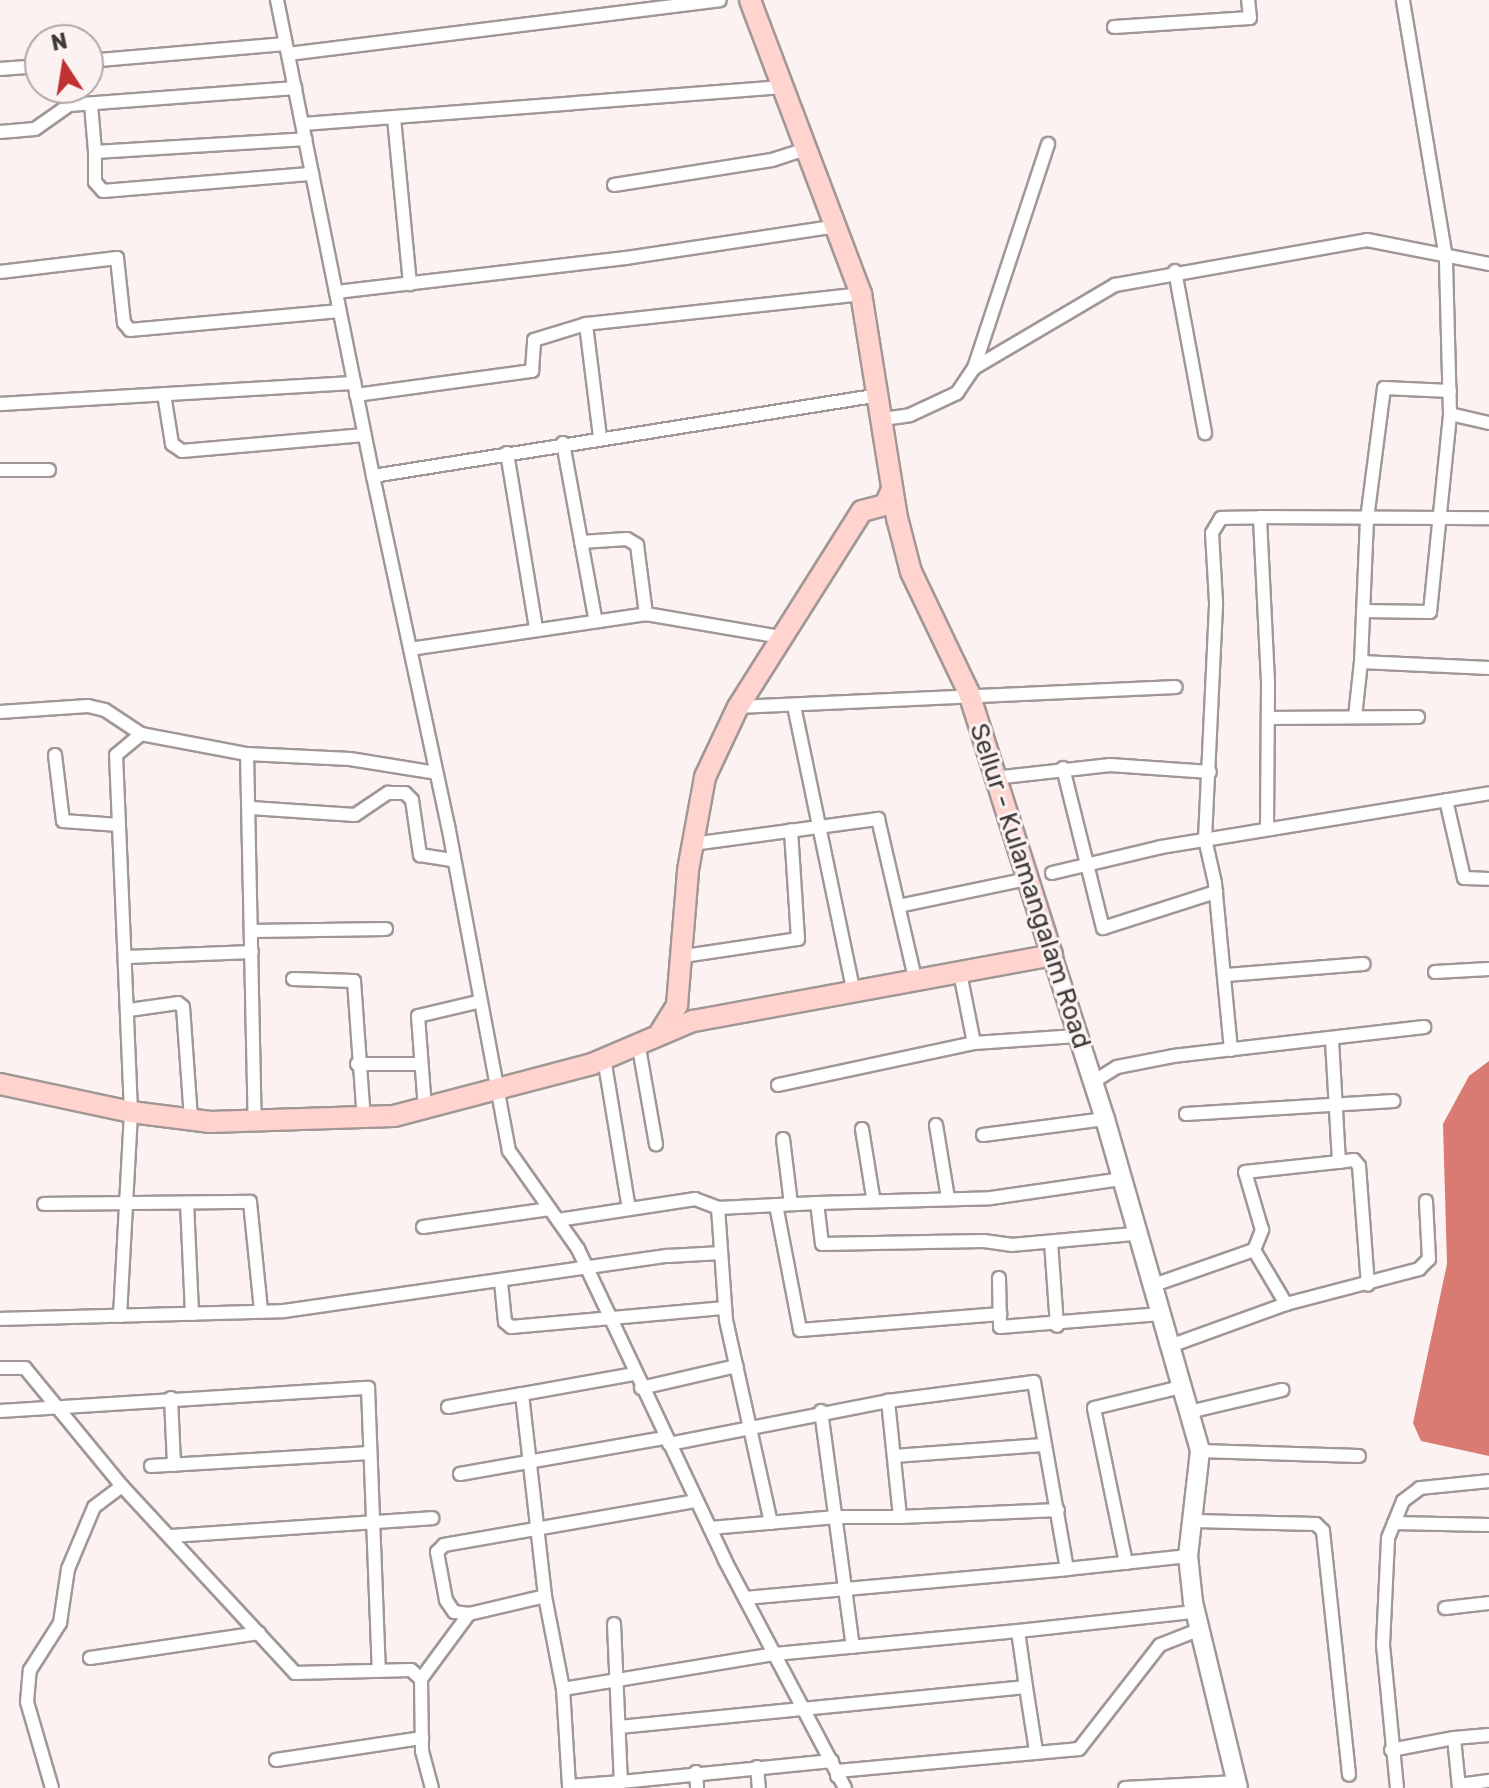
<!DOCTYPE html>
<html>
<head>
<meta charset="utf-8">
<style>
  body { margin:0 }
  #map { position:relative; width:1489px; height:1788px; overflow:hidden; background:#fbf2f1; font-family:Rubik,sans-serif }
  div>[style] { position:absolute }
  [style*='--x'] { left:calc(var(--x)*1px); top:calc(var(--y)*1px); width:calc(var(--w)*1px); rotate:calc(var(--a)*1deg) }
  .water>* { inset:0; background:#d97a73 }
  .roads { filter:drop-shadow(2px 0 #a09796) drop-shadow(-2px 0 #a09796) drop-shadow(0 2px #a09796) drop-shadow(0 -2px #a09796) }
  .street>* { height:12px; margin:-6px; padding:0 6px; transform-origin:6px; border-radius:6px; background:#fff }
  .secondary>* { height:18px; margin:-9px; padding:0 9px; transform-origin:9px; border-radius:9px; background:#fff }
  .primary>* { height:20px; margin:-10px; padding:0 10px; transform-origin:10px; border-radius:10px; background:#ffd3ce }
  span { translate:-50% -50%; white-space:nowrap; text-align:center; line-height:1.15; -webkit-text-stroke:6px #fbf2f1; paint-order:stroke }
  .street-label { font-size:26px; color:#3f3b3b }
  .north { position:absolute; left:24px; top:24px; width:80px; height:80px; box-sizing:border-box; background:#fbf2f1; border:2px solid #b0a9a8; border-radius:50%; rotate:348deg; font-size:22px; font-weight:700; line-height:32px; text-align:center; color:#3f3b3b }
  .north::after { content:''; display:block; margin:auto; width:28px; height:36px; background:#c03133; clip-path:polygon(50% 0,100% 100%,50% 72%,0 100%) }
</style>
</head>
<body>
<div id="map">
  <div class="water">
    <div style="clip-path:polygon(1489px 1061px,1489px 1456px,1421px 1441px,1413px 1423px,1447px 1264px,1443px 1124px,1469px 1076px)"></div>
  </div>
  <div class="roads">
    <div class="street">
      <div style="--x:277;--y:0;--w:486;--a:78.6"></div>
      <div style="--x:1114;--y:27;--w:136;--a:-3.8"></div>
      <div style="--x:1250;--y:18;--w:18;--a:-96"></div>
      <div style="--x:288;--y:54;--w:435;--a:-7.1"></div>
      <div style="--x:88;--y:61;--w:198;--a:-4.9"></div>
      <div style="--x:0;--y:69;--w:40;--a:-4.3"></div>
      <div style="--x:91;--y:104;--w:48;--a:85.2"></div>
      <div style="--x:95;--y:152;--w:211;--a:-3.5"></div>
      <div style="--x:394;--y:118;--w:167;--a:84.5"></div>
      <div style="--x:303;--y:124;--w:478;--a:-4.4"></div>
      <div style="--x:0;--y:132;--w:35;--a:-5"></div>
      <div style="--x:35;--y:129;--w:42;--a:-35.2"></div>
      <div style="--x:69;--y:105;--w:227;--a:-4.3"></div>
      <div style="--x:95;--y:152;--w:30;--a:90"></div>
      <div style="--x:95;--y:182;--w:12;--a:48"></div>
      <div style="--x:103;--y:191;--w:210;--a:-4.7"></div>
      <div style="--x:614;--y:185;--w:160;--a:-9"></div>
      <div style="--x:772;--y:160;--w:36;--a:-18"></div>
      <div style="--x:1175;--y:271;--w:165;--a:79.5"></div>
      <div style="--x:0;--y:272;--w:118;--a:-6.8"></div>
      <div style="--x:117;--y:258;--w:65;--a:83.9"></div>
      <div style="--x:124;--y:323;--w:9;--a:49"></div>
      <div style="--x:130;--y:330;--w:210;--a:-5.2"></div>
      <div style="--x:336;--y:292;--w:292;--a:-6.7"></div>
      <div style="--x:626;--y:258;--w:214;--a:-8.6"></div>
      <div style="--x:974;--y:368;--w:236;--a:-71.7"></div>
      <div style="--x:1450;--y:391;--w:66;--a:-177.4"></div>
      <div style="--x:1384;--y:388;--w:132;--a:97.4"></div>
      <div style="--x:1367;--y:519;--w:143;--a:92.4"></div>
      <div style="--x:1361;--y:662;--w:128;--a:2.7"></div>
      <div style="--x:164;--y:394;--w:51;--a:80.9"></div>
      <div style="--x:172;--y:444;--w:12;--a:35"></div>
      <div style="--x:182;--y:451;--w:183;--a:-5"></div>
      <div style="--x:356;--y:395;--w:178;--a:-7.8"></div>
      <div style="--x:532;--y:371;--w:31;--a:-86"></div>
      <div style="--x:534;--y:340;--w:54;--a:-17.1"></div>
      <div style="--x:0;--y:404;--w:355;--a:-3.4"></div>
      <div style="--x:1450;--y:414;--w:40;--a:13"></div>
      <div style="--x:883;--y:419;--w:27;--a:-8"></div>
      <div style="--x:910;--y:415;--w:52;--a:-25.1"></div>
      <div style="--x:957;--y:393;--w:30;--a:-56"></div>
      <div style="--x:974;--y:368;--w:164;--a:-30.5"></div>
      <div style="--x:1115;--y:285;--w:256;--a:-10.1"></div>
      <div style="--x:1367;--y:240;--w:124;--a:11.1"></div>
      <div style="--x:600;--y:437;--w:114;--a:-97.1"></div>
      <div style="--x:586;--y:324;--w:277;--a:-6.2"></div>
      <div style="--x:563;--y:443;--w:178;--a:79.6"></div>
      <div style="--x:507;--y:453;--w:177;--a:80.6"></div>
      <div style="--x:0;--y:470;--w:49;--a:0"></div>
      <div style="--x:581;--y:542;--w:46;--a:-3.7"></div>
      <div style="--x:627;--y:539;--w:12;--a:31"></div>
      <div style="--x:637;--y:545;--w:70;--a:82.6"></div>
      <div style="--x:1363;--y:611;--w:67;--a:0.9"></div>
      <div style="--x:1430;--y:612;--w:199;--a:-84.2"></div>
      <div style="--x:1450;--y:414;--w:156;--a:-91.5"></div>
      <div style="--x:1446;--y:258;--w:262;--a:-99.5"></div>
      <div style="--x:410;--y:649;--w:239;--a:-8.4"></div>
      <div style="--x:646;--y:614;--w:136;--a:9.7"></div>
      <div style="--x:794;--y:706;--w:294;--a:78.2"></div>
      <div style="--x:738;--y:707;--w:438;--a:-2.6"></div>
      <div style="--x:0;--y:712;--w:88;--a:-3.9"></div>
      <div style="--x:88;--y:706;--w:17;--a:13"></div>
      <div style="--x:105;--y:710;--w:43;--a:33.7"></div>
      <div style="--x:141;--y:734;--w:108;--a:10.7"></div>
      <div style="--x:247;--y:754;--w:103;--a:2.8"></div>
      <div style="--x:350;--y:759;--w:87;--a:9.2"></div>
      <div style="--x:1355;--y:717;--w:55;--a:-83.8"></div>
      <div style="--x:1268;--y:718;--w:150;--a:-0.4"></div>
      <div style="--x:247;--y:754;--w:367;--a:88.8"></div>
      <div style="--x:55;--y:755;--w:66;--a:83.1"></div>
      <div style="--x:63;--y:821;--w:56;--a:4.1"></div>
      <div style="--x:1063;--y:768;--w:165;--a:76"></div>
      <div style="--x:1103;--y:928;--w:119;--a:-17.7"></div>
      <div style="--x:994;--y:778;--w:117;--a:-6.4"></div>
      <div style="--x:1110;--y:765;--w:100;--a:4"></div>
      <div style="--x:1446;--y:800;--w:80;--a:77"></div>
      <div style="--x:1464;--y:878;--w:25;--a:2"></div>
      <div style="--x:251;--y:808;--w:104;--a:3.9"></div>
      <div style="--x:355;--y:815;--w:40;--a:-34"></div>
      <div style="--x:388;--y:793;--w:17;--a:0"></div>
      <div style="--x:405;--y:793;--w:10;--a:45"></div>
      <div style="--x:412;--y:800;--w:56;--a:81.7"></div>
      <div style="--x:420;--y:855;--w:32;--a:9"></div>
      <div style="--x:1267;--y:828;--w:146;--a:-89.6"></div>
      <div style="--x:1268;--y:682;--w:165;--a:-92.8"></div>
      <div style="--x:1260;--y:517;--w:229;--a:0.3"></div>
      <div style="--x:693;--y:844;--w:187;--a:-7.7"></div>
      <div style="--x:878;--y:819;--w:167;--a:76.9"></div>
      <div style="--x:1052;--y:873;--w:112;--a:-13.4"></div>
      <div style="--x:1161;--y:847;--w:332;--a:-9.3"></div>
      <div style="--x:899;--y:906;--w:131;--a:-11.9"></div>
      <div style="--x:252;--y:931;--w:134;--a:-0.9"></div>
      <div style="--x:684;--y:956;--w:115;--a:-8.5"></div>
      <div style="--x:798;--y:939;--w:109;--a:-93.7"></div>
      <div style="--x:127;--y:957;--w:125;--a:-2.3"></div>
      <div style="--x:1435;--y:972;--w:54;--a:-3.2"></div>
      <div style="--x:1226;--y:975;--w:138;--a:-4.6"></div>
      <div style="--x:293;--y:979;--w:61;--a:1.9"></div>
      <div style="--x:354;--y:981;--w:138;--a:85.9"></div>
      <div style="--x:129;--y:1010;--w:49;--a:-8.1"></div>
      <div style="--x:178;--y:1003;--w:6;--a:39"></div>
      <div style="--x:183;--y:1007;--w:112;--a:85.9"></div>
      <div style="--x:638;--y:1042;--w:104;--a:80"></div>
      <div style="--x:974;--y:1043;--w:103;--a:-3.9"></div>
      <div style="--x:1231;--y:1050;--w:168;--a:-95.5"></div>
      <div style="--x:1215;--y:883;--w:45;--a:-102.8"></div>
      <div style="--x:1205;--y:839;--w:237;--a:-87.3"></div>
      <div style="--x:1216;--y:602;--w:69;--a:-93.3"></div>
      <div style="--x:1212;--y:533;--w:17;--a:-59"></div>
      <div style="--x:1221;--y:518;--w:39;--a:-1"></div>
      <div style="--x:604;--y:1058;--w:153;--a:80.6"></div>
      <div style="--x:357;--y:1064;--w:64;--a:0"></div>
      <div style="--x:1093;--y:1082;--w:28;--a:-32"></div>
      <div style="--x:1117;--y:1067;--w:57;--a:-11.1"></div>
      <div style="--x:1173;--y:1056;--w:253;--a:-6.6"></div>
      <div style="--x:778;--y:1085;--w:200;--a:-12.1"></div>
      <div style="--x:974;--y:1043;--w:71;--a:-101.3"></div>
      <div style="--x:425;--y:1109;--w:93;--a:-94.3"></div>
      <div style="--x:418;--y:1016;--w:61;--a:-13.3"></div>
      <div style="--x:1186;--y:1114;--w:208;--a:-3.6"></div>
      <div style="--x:936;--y:1125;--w:74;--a:80.7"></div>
      <div style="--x:862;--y:1129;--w:69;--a:80.8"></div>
      <div style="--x:983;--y:1135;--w:123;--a:-7.5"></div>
      <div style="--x:783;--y:1139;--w:65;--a:83"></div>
      <div style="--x:1339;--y:1162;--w:15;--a:-8"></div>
      <div style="--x:1354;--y:1160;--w:8;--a:50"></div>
      <div style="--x:1359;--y:1166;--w:119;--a:85.7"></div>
      <div style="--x:187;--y:1203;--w:111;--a:87.4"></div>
      <div style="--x:817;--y:1203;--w:174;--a:-1.6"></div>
      <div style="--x:991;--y:1198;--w:131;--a:-8.3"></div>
      <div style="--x:44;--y:1204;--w:206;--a:-0.6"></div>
      <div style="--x:250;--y:1202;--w:110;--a:84.2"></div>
      <div style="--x:776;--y:1205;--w:127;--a:79.1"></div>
      <div style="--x:800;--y:1330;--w:201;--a:-4.6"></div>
      <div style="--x:718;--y:1208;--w:112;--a:85.9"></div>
      <div style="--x:726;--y:1320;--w:208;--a:77.5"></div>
      <div style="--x:558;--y:1220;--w:139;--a:-8.7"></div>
      <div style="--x:695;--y:1199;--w:25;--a:21"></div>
      <div style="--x:718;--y:1208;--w:99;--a:-2.9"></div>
      <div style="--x:817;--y:1203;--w:41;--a:83"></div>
      <div style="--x:822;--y:1244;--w:162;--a:-1.1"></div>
      <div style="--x:984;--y:1241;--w:27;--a:8"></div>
      <div style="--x:1011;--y:1245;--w:123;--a:-5.1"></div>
      <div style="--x:423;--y:1227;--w:128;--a:-8.1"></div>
      <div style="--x:1051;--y:1242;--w:84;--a:85.9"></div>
      <div style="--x:1254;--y:1250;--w:22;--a:-68"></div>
      <div style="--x:1262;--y:1230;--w:60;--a:-106.3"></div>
      <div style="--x:1245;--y:1172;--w:95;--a:-6.1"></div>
      <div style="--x:1339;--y:1162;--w:123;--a:-93.3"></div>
      <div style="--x:999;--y:1278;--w:49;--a:88.8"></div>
      <div style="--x:1000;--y:1327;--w:161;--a:-4.6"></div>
      <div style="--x:501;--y:1282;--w:40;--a:84.3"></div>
      <div style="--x:505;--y:1322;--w:8;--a:40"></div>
      <div style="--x:511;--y:1327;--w:215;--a:-5.1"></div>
      <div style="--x:1151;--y:1286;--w:109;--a:-19.3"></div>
      <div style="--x:1254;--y:1250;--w:63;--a:59.3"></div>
      <div style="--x:120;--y:1316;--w:204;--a:-86.9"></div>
      <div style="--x:131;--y:1112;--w:357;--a:-92.4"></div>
      <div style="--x:116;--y:755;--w:33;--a:-40"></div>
      <div style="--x:0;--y:1319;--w:284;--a:-1.6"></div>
      <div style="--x:284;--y:1311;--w:388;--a:-8.2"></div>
      <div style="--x:668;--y:1256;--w:53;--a:-3.2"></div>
      <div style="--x:1170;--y:1346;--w:123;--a:-19.9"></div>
      <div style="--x:1286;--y:1304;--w:138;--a:-14.7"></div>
      <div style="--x:1419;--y:1269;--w:14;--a:-45"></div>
      <div style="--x:1429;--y:1259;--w:58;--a:-93"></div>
      <div style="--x:0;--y:1368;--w:25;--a:0"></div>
      <div style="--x:25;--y:1368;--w:153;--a:50.6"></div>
      <div style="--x:122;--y:1486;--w:255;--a:47.2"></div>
      <div style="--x:295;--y:1673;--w:116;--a:-1.5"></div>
      <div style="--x:411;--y:1670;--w:13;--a:42"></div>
      <div style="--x:421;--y:1679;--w:72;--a:89.2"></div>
      <div style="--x:422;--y:1751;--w:38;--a:75"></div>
      <div style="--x:641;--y:1388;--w:98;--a:-13"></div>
      <div style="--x:171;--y:1398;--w:67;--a:87.4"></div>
      <div style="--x:448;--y:1407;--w:75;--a:-10"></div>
      <div style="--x:0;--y:1411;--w:369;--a:-3.6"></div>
      <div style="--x:368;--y:1388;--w:283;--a:87.8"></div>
      <div style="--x:821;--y:1411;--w:238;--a:82.3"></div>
      <div style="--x:1189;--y:1412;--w:96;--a:-13.3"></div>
      <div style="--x:669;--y:1444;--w:223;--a:-11.1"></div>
      <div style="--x:1200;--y:1451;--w:159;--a:1.8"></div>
      <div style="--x:894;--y:1456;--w:149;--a:-4.2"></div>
      <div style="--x:151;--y:1466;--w:219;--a:-3.4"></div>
      <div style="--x:460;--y:1474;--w:208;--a:-10"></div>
      <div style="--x:900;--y:1517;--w:158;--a:-2.5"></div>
      <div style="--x:1195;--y:1521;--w:121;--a:1.4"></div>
      <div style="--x:1316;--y:1524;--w:10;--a:45"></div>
      <div style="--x:1323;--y:1531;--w:245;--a:83.9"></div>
      <div style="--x:1394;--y:1523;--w:95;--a:1.2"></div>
      <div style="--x:710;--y:1528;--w:127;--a:-5"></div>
      <div style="--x:837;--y:1517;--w:63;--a:0"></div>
      <div style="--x:900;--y:1517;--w:117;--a:-95.9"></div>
      <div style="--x:888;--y:1401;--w:147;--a:-7.4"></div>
      <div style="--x:1034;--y:1382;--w:190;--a:80"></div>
      <div style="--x:1067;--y:1569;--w:122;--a:-6.1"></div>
      <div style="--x:170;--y:1536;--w:263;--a:-3.9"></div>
      <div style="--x:1126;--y:1563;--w:158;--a:-101.7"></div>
      <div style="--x:1094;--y:1408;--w:89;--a:-13.6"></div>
      <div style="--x:745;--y:1598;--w:323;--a:-5.1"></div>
      <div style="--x:1445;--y:1608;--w:44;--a:-6.5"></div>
      <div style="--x:469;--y:1614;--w:15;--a:-172"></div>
      <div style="--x:454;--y:1612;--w:14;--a:-124"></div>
      <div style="--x:446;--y:1600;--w:49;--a:-100.6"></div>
      <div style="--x:437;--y:1552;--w:10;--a:-45"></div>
      <div style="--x:444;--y:1545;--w:256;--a:-9.9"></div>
      <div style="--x:614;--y:1624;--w:158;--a:87.5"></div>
      <div style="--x:621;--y:1782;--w:212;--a:-5.7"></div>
      <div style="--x:1018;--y:1631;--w:177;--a:-6.2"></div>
      <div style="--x:90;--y:1658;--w:171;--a:-8.4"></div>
      <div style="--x:421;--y:1679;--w:81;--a:-53.6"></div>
      <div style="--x:469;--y:1614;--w:78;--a:-13.3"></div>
      <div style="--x:1026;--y:1687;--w:65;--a:81.1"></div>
      <div style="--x:563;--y:1689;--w:215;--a:-9.4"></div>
      <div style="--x:775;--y:1654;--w:244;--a:-5.4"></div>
      <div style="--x:1018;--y:1631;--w:57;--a:81.9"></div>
      <div style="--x:1026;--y:1687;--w:409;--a:174.4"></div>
      <div style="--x:1391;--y:1750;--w:64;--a:-10.8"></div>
      <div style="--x:276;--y:1760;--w:148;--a:-8.6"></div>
      <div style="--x:757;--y:1767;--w:21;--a:85"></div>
      <div style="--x:696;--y:1772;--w:16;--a:86"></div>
      <div style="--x:837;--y:1776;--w:5;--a:-90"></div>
      <div style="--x:837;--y:1771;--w:243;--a:-5.2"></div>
      <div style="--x:1079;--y:1749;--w:132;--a:-52.1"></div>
      <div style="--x:1160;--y:1645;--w:41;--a:-21.5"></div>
      <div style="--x:621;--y:1782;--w:52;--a:175.6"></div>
      <div style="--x:569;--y:1786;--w:97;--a:-93.5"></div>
      <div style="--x:563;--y:1689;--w:95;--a:-101"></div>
      <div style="--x:545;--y:1596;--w:203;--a:-96.5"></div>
      <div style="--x:522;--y:1394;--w:114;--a:-10.1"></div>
      <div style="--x:1459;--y:1785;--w:30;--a:-8"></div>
      <div style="--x:52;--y:1788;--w:90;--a:-106.2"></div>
      <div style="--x:27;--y:1702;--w:32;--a:-85"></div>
      <div style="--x:30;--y:1670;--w:56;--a:-57.4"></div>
      <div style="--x:60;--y:1623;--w:55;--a:-81.6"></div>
      <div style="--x:68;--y:1569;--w:67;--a:-67.2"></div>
      <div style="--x:94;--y:1507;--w:35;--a:-37"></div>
      <div style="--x:845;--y:1788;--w:258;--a:-117.8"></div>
      <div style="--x:725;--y:1560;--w:344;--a:-115.3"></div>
      <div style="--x:578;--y:1249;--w:120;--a:-125.1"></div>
      <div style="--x:509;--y:1151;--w:331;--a:-100.6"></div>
      <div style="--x:448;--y:826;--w:358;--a:-102.1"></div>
      <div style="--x:373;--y:476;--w:513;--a:-9.08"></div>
      <div style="--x:1125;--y:1788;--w:112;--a:-3.1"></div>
      <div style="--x:1397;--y:1788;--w:144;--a:-95.6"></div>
      <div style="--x:1383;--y:1645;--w:107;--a:-87.3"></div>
      <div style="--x:1388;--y:1538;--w:40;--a:-68"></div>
      <div style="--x:1403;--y:1501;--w:21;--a:-37"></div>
      <div style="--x:1420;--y:1488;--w:69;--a:-5.8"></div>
      <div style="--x:1459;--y:1788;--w:50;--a:-95.7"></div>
      <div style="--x:1454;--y:1738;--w:35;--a:-5"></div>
    </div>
    <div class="secondary">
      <div style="--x:1052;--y:955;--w:172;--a:72.1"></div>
      <div style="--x:1105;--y:1119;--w:345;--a:74"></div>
      <div style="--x:1200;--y:1451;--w:106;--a:96.5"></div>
      <div style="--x:1188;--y:1556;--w:46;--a:83.8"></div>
      <div style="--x:1193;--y:1602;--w:191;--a:76.4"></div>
    </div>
    <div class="primary">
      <div style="--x:661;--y:1031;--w:31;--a:-58"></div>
      <div style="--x:677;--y:1005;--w:135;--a:-85.3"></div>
      <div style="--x:688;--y:870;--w:95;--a:-79.6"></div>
      <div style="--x:705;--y:777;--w:77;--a:-64.8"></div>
      <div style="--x:738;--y:707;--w:232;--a:-57.7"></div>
      <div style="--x:862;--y:511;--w:24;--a:-15"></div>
      <div style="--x:885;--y:505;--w:17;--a:-66"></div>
      <div style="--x:0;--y:1084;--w:134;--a:12.1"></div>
      <div style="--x:131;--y:1112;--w:80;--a:7.2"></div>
      <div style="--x:210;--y:1122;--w:184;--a:-1.9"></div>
      <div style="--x:394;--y:1116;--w:205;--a:-14.7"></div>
      <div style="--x:592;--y:1064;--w:110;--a:-23.1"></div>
      <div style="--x:693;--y:1021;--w:365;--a:-10.4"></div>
      <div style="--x:1052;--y:955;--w:275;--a:-107.6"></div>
      <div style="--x:969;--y:693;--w:134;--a:-115.6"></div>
      <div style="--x:911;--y:572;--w:56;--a:-104.5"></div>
      <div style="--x:897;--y:518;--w:227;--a:-99.1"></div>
      <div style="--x:861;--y:294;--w:314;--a:-110.7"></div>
    </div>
  </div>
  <div class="street-label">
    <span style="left:1030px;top:886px;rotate:72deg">Sellur - Kulamangalam Road</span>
  </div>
  <div class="north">N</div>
</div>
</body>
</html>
